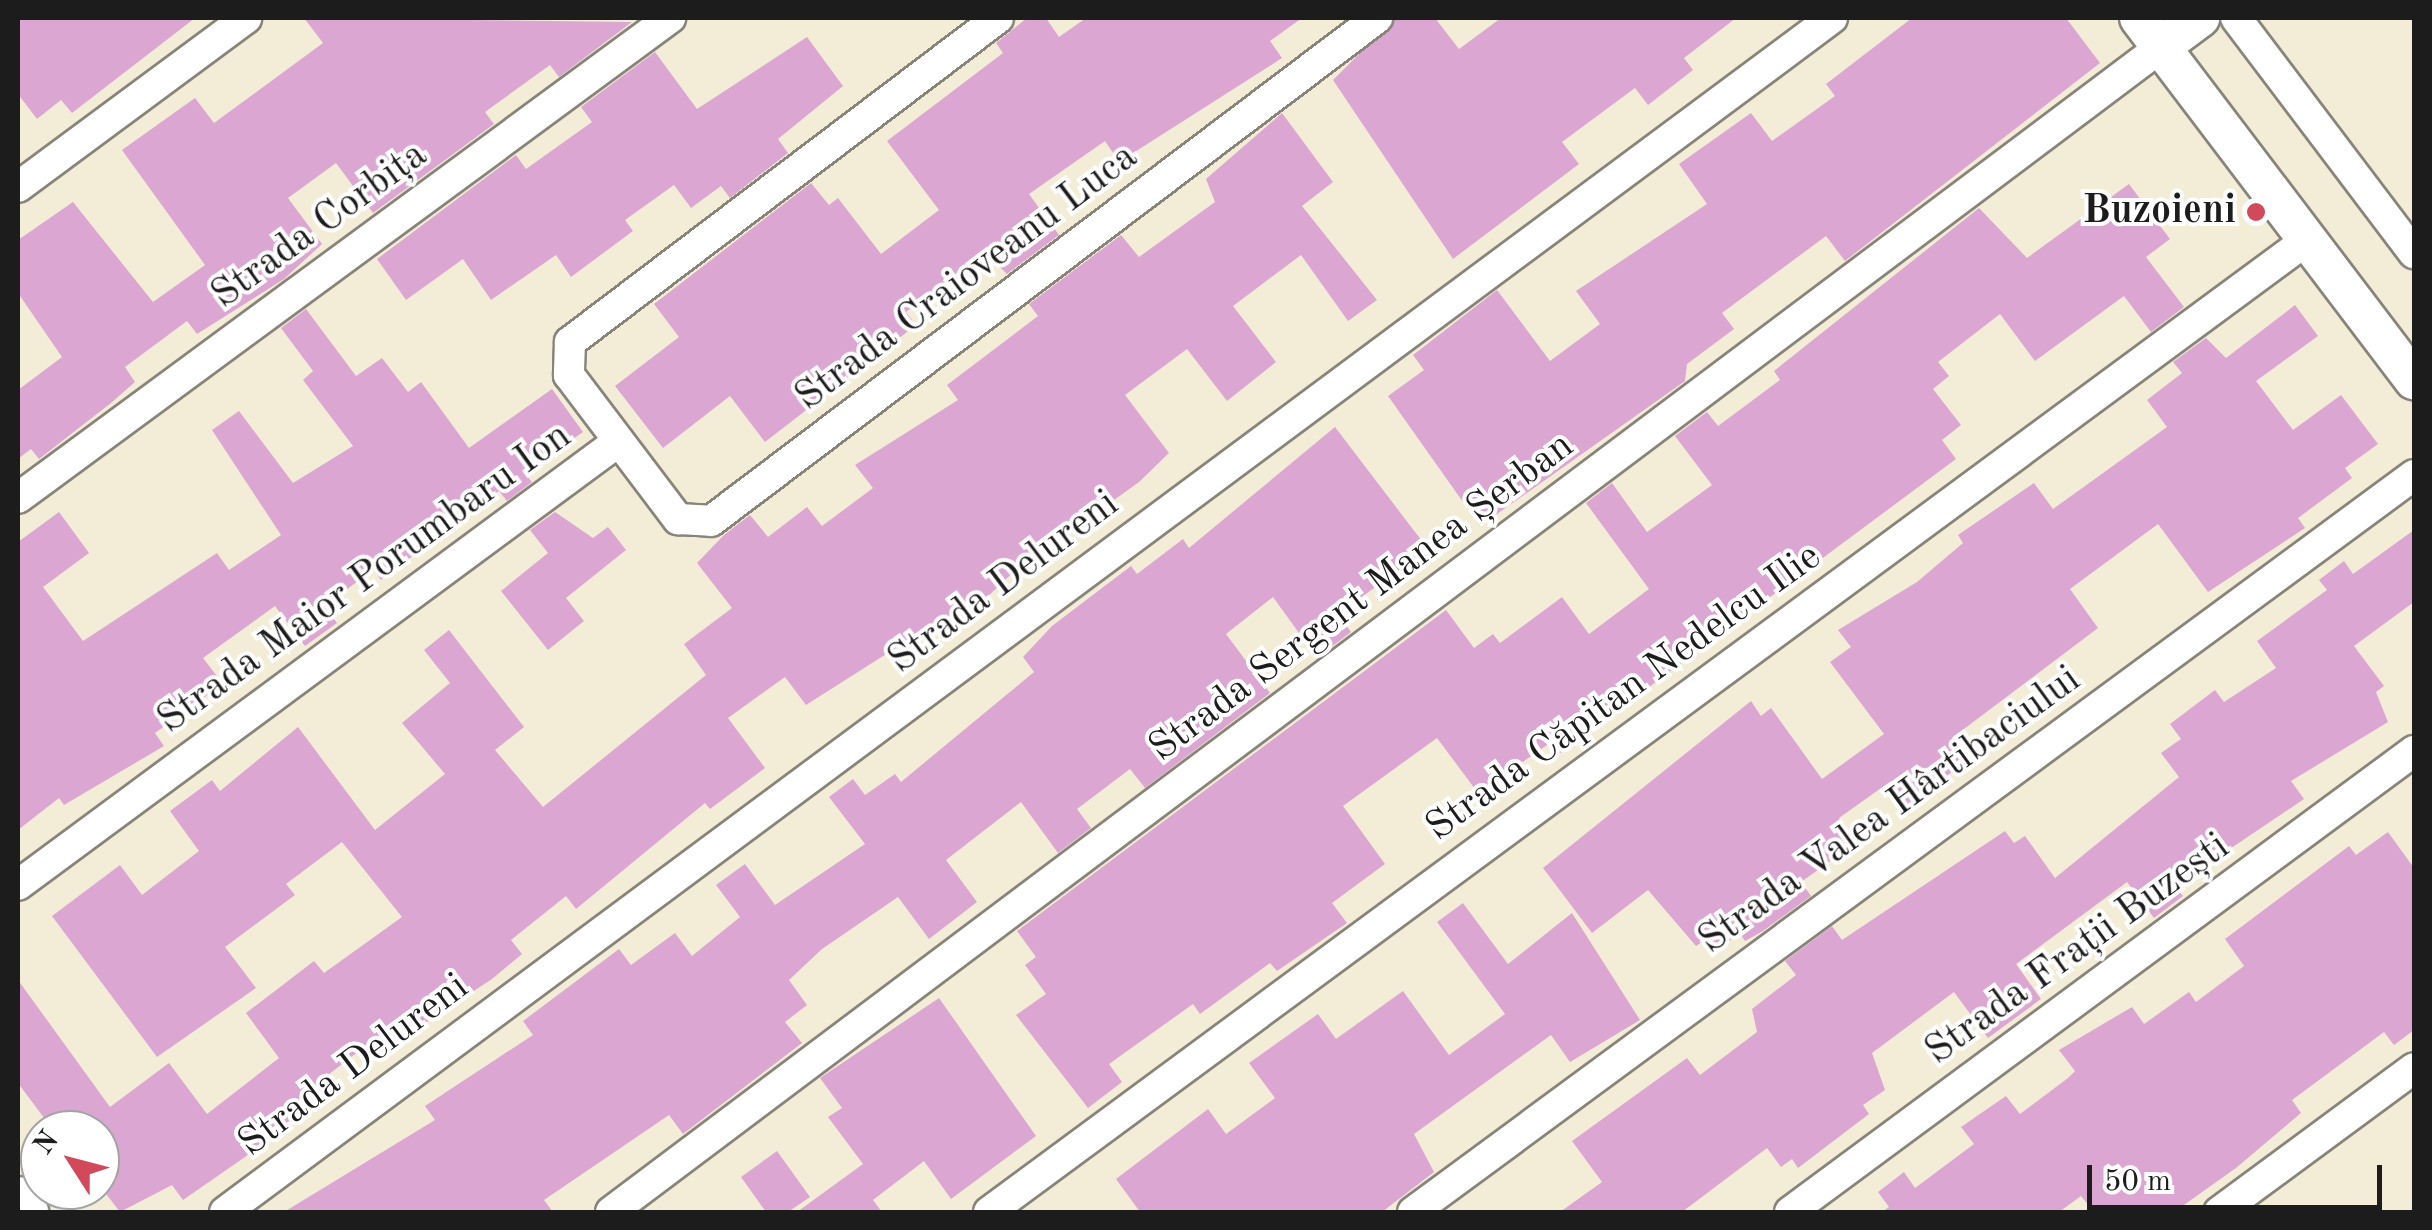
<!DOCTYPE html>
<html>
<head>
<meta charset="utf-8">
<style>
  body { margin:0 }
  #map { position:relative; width:2432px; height:1230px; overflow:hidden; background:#f3edd8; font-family:"Old Standard TT",serif }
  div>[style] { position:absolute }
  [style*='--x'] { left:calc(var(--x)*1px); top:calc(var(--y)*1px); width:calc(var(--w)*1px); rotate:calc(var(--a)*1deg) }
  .building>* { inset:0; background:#dca6d3 }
  .roads { filter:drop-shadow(2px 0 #88847a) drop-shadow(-2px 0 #88847a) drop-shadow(0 2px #88847a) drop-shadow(0 -2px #88847a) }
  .minor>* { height:30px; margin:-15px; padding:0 15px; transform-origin:15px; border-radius:15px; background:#fff }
  .tertiary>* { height:38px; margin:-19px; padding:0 19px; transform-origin:19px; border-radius:19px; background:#fff }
  .secondary>* { height:42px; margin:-21px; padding:0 21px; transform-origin:21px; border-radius:21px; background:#fff }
  .dots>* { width:28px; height:28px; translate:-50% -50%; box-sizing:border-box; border:5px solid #fff; border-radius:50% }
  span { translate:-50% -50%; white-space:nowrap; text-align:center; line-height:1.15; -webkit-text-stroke:8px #fff; paint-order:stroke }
  .poi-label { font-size:40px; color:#1c1c1c; font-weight:700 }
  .right { translate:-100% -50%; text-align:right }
  .street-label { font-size:40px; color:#1c1c1c }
  .frame { position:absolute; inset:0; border:20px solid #1c1c1c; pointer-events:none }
  .north { position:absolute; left:20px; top:1110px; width:100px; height:100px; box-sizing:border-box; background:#fff; border:2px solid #a4a4a4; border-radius:50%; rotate:306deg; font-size:28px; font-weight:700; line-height:40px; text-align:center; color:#1c1c1c }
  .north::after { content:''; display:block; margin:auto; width:35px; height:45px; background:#d1495b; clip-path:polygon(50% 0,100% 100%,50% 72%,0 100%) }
  .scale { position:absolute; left:2087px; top:1165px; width:295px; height:45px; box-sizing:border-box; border:5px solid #1c1c1c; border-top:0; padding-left:12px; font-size:30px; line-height:35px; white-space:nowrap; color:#1c1c1c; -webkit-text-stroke:8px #fff; paint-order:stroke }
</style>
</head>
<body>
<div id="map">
  <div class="building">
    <div style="clip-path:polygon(18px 18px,195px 18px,72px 113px,61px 100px,37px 119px,18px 94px)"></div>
    <div style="clip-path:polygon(304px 18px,632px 22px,559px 77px,550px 65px,485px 112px,494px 124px,373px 213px,336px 163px,288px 198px,322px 244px,284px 279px,197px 334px,187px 321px,125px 367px,135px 382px,111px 403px,39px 459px,31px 449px,18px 459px,18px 390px,62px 357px,18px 293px,18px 240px,73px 202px,153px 302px,205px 265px,122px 150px,195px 98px,214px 123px,323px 43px)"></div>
    <div style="clip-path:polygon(1027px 18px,1046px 18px,1059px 37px,1086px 18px,1302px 18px,1270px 41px,1282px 58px,1119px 162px,1105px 141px,1029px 194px,1059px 235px,1007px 274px,984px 252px,906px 312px,916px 325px,765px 442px,730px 396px,663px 448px,615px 386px,679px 337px,654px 304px,811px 183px,829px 205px,838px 198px,881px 254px,939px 210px,887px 141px,1003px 53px,996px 43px)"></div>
    <div style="clip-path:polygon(1395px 18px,1435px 18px,1459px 49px,1501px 18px,1736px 18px,1684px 58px,1693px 70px,1648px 105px,1635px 88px,1562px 142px,1579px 164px,1453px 259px,1333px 80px)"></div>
    <div style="clip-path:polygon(1912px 18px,2066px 18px,2100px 63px,1845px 261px,1826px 236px,1722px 313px,1734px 329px,1687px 364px,1685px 381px,1480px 526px,1388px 396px,1424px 370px,1413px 355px,1497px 290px,1550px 361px,1600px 324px,1576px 291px,1707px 204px,1679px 164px,1751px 113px,1772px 141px,1835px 96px,1826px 84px)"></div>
    <div style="clip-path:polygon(807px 37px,843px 86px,778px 139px,788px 153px,730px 198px,721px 186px,691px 208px,674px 185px,625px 220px,633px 231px,571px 277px,556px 255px,491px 300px,463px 259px,406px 300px,377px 259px,516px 155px,526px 169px,592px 122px,581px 107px,655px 52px,697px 109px)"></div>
    <div style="clip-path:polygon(1282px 113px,1333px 182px,1302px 206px,1377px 300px,1348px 321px,1301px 255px,1233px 306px,1276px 362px,1227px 401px,1187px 349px,1125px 395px,1169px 453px,1139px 482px,1110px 503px,1104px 496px,1045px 542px,946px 636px,935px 623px,806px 705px,785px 677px,728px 718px,765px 768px,710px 809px,705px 803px,576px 909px,566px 896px,511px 940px,522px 954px,492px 979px,390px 1046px,382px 1033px,328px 1075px,336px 1086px,245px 1157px,183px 1200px,172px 1185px,120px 1212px,100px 1186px,100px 1130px,53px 1130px,18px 1083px,18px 980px,110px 1107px,169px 1063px,207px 1114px,279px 1058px,246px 1013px,314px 961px,324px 973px,402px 917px,342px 842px,286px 884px,295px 895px,225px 947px,256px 988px,157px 1057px,52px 916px,120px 865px,142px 895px,199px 851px,170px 811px,212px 780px,220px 791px,298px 727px,375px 830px,445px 774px,402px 723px,450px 683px,424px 650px,449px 630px,524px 727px,495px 750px,543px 807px,706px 675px,684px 644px,732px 608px,697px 563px,724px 535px,750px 515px,768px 537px,807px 507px,822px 526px,873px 488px,855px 465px,958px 400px,947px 385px,1038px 316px,1029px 304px,1121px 235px,1139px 257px,1215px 202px,1206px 179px)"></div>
    <div style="clip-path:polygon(2129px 184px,2170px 239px,2146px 257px,2184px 307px,2151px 332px,2124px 296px,2035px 361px,2000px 314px,1938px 362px,1949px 376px,1933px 389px,1961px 425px,1942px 440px,1956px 459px,1559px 754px,1550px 743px,1478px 793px,1437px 738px,1343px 806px,1385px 864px,1332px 903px,1347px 923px,1277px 971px,1270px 963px,1200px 1014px,1193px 1004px,1109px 1064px,1122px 1082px,1088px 1108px,1016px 1015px,1046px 994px,1025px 965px,1036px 957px,1017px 931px,1446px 610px,1474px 648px,1493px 634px,1500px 643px,1562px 597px,1589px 634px,1649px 589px,1586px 503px,1612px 483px,1647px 532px,1712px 485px,1675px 436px,1707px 412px,1718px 426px,1780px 380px,1774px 371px,1979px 208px,2027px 258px)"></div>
    <div style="clip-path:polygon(2295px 305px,2318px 336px,2256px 381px,2293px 430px,2341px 395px,2378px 444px,2345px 468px,2352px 478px,2298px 518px,2305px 528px,2208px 592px,2158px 524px,2070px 589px,2098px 628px,1952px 738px,1966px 757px,1937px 787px,1909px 807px,1891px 781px,1839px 818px,1857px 842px,1801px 882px,1811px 896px,1763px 931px,1745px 941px,1740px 933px,1716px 951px,1707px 939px,1696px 946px,1648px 890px,1592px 933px,1543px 868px,1751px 701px,1761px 716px,1771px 708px,1822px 779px,1884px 734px,1830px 662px,1851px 647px,1838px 630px,1917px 582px,1963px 543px,1958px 535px,2034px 483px,2053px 509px,2167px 427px,2147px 400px,2182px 373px,2173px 362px,2206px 338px,2226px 358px)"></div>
    <div style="clip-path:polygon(306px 309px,356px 376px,382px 358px,408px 392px,421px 382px,469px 448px,552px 389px,583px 432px,524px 473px,532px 482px,507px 501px,499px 491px,381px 580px,373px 570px,324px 606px,337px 623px,305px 646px,275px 606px,203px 658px,223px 684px,155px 733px,164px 746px,64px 805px,59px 798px,18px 830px,18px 542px,59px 512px,89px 553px,43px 587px,83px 641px,217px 553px,229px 570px,281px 535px,212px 430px,239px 411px,293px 483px,353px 446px,303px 380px,313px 371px,281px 328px)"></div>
    <div style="clip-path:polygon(1335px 427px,1428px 549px,1338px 614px,1351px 632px,1317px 658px,1273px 597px,1226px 634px,1270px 693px,1145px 788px,1130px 769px,1077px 809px,1091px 828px,1058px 853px,1021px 802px,946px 860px,977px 902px,929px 939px,898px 897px,822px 949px,789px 980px,807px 1005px,785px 1022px,802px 1043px,683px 1134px,669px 1115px,544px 1200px,553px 1212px,284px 1212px,435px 1120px,425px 1106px,533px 1035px,523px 1021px,619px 949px,631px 965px,675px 933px,692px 956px,740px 917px,716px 885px,745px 864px,775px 905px,865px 844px,829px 797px,853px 779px,865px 795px,895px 774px,901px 782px,1034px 672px,1023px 657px,1052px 626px,1131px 566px,1137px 574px,1183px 539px,1189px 548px)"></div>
    <div style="clip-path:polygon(555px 512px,593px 538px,608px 527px,626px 550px,566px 598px,584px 621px,548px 650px,501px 591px,548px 553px,530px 530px)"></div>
    <div style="clip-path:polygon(2414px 530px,2414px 602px,2354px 646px,2384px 686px,2376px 692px,2388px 722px,2291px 781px,2304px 799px,2175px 886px,2183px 896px,2154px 918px,2127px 882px,2016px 964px,2041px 999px,1988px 1038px,1954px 992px,1872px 1053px,1885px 1090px,1863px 1105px,1869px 1114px,1798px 1168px,1792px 1159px,1781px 1167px,1767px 1148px,1682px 1212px,1560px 1212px,1602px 1182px,1572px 1141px,1687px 1058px,1700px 1075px,1757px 1032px,1752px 1009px,1796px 975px,1785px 961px,1832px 926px,1842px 940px,2005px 831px,2014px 843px,2025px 836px,2055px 878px,2179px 777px,2161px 753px,2181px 739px,2170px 724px,2215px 690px,2224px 702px,2276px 668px,2257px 641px,2327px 590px,2319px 580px,2344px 561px,2353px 574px)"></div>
    <div style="clip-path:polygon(2388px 832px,2414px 868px,2414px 1030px,2394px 1045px,2384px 1032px,2292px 1100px,2301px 1113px,2236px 1168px,2174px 1212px,2094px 1212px,2081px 1196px,2059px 1212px,1882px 1212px,1889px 1207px,1878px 1192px,1904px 1172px,1915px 1188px,1974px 1144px,1961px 1127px,2006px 1096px,2020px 1114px,2068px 1078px,2075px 1071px,2059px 1050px,2132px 1007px,2144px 1024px,2189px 992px,2196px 1002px,2244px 966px,2225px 939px,2349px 846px,2356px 855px)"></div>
    <div style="clip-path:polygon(1463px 903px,1508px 964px,1572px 913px,1640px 1020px,1570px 1062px,1551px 1035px,1414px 1134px,1434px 1172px,1382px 1212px,1140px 1212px,1116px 1179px,1208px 1109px,1226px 1134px,1275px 1098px,1249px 1063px,1318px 1014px,1336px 1039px,1403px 991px,1449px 1055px,1505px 1014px,1437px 922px)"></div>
    <div style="clip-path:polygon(939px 998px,1036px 1136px,951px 1199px,924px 1161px,873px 1200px,882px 1212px,797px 1212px,863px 1164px,828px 1117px,842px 1108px,820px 1078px)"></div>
    <div style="clip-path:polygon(777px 1151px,810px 1197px,788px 1212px,766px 1212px,741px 1177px)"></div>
  </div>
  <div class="roads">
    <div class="minor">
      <div style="--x:998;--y:18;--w:537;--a:142.87"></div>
      <div style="--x:570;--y:342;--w:33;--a:92"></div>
      <div style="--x:569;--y:375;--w:181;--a:52.9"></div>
      <div style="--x:678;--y:519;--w:33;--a:3"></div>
      <div style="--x:711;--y:521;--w:835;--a:-37.06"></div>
      <div style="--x:2236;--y:18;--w:295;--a:52.9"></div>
      <div style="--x:18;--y:187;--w:284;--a:-36.5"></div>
      <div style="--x:18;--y:498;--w:810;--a:-36.36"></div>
      <div style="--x:18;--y:885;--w:747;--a:-36.46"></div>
      <div style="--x:225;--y:1212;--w:2002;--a:-36.61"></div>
      <div style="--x:611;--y:1212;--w:1939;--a:-36.93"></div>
      <div style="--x:989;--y:1212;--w:1638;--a:-36.41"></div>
      <div style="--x:1413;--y:1212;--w:1243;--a:-36.36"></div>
      <div style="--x:1790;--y:1212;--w:776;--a:-36.46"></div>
      <div style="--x:2219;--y:1212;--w:242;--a:-36.4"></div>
    </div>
    <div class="tertiary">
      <div style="--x:2139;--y:18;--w:455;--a:52.8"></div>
      <div style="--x:2161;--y:47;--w:49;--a:-36.6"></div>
    </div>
    <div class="secondary">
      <div style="--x:18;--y:1198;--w:17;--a:57"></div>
    </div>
  </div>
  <div class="dots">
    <div style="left:2256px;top:212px;background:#d1495b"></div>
  </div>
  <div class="poi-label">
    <span class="right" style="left:2236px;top:212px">Buzoieni</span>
  </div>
  <div class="street-label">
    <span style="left:320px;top:226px;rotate:-36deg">Strada Corbița</span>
    <span style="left:967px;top:278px;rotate:-37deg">Strada Craioveanu Luca</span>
    <span style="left:365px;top:579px;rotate:-36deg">Strada Maior Porumbaru Ion</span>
    <span style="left:1004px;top:583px;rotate:-37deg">Strada Delureni</span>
    <span style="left:1362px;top:598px;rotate:-37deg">Strada Sergent Manea Șerban</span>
    <span style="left:1624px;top:693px;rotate:-36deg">Strada Căpitan Nedelcu Ilie</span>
    <span style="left:1890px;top:811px;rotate:-36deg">Strada Valea Hârtibaciului</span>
    <span style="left:2078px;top:950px;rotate:-36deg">Strada Frații Buzești</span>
    <span style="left:354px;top:1066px;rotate:-37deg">Strada Delureni</span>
  </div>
  <div class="frame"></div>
  <div class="north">N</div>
  <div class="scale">50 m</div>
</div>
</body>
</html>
